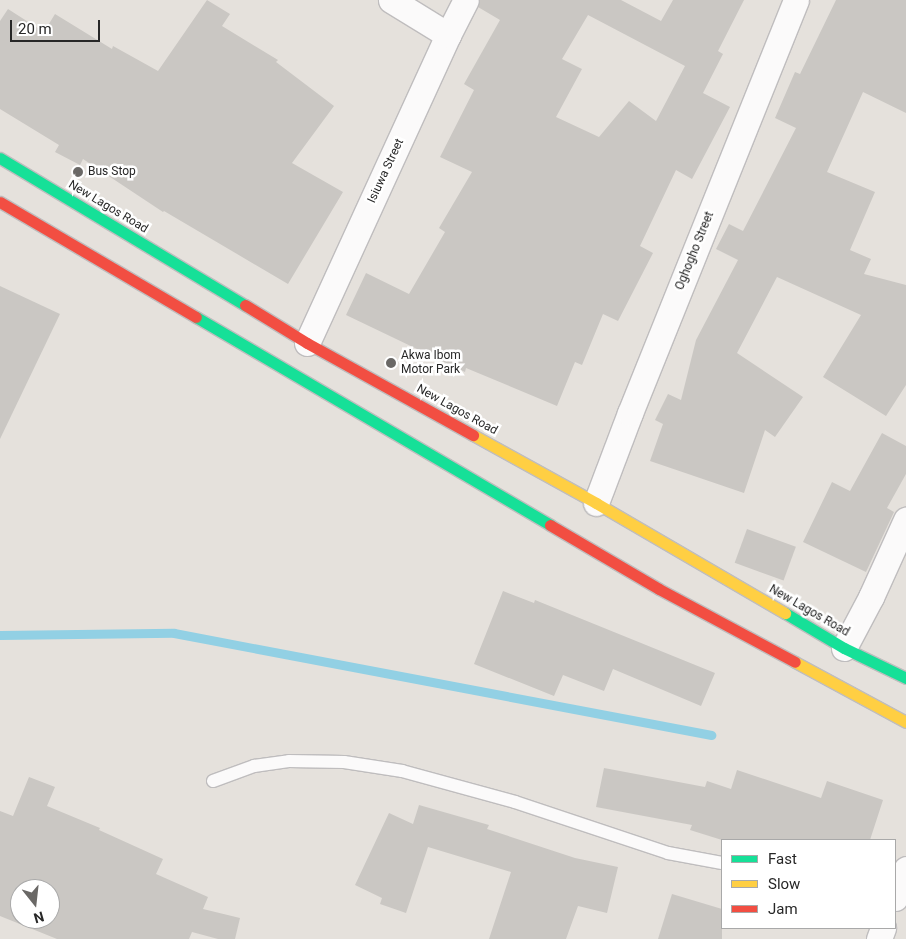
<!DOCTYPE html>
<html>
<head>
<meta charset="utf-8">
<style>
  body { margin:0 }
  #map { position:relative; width:906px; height:939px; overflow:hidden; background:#e5e1dc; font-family:Roboto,sans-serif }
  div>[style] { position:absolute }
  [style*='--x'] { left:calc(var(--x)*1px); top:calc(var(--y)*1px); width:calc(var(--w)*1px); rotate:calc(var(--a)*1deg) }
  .stream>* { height:9px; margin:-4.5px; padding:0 4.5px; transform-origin:4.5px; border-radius:4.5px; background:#92d0e4 }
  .building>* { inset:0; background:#cac7c3; transform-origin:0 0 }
  .roads { filter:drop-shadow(1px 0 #bfbdbe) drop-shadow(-1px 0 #bfbdbe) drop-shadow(0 1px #bfbdbe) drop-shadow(0 -1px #bfbdbe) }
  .lane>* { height:12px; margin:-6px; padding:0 6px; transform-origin:6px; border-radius:6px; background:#fbfafa }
  .street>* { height:25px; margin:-12.5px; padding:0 12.5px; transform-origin:12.5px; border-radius:12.5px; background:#fbfafa }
  .fast>* { height:11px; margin:-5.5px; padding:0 5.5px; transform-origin:5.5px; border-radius:5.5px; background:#16e098 }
  .slow>* { height:11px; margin:-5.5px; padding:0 5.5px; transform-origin:5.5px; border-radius:5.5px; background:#ffcf43 }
  .jam>* { height:11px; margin:-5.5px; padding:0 5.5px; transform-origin:5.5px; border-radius:5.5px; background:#f24e42 }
  .dots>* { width:14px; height:14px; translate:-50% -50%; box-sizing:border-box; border:2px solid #fff; border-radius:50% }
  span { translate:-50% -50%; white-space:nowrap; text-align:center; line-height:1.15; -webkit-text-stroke:5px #fff; paint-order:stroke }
  .street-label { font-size:12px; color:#272727 }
  .poi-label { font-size:12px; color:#272727 }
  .left { translate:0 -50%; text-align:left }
  .legend { position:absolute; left:721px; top:839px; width:175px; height:90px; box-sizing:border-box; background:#fff; border:1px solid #a9a9a9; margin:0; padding:6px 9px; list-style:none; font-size:15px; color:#272727 }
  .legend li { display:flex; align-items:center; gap:10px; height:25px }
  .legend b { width:25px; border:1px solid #a9a9a9 }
  .north { position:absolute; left:10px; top:879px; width:50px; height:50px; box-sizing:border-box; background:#fff; border:1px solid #a9a9a9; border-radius:50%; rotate:164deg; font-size:14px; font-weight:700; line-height:20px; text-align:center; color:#272727 }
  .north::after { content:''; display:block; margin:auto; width:18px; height:22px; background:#6a6866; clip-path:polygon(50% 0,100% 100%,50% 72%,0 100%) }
  .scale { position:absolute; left:10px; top:20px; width:90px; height:22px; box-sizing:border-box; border:2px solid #272727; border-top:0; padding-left:6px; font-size:15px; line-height:18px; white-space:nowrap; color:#272727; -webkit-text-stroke:4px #fff; paint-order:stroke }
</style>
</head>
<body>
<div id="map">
  <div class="stream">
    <div style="--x:0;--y:635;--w:174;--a:-0.7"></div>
    <div style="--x:174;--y:633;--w:547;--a:10.75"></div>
  </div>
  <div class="building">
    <div style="clip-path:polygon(207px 0,230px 14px,222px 26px,278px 60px,276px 62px,334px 106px,292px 163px,343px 192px,288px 284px,164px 211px,163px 212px,83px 159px,80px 165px,55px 152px,59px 145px,0 109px,0 21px,8px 9px,44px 32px,55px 14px,112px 49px,113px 46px,158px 71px)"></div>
    <div style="clip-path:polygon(evenodd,480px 0,621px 0,661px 21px,673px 0,744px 0,718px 51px,723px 54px,703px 93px,730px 107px,692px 179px,676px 170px,640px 246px,653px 253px,618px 321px,603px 314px,582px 365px,575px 362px,557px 406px,466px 368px,465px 372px,346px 315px,366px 273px,409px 294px,445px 232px,439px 228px,472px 172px,440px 157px,474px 90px,464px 84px,500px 20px,478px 7px,480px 0,588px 15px,685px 66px,656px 121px,629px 101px,599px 137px,556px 117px,582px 69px,562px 59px,588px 15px)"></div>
    <div style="clip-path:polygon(836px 0,906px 0,906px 113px,863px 92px,827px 172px,875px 192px,850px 250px,871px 259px,864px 274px,906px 285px,906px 385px,886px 416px,823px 377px,861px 315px,777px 277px,737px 353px,803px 397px,775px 437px,765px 430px,744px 493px,650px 461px,663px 424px,655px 420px,668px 394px,681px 400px,696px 340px,738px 260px,716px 249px,729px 224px,743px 231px,796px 128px,775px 118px,795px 72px,800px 74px)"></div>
    <div style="clip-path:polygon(0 286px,60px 314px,0 439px)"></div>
    <div style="clip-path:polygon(882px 433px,906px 446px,906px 474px,887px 508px,894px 512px,866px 572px,803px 542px,832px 482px,850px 491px)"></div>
    <div style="left:747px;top:529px;width:52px;height:36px;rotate:20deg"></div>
    <div style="clip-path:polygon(503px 591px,534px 603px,535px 600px,715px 673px,701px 706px,613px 669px,604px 691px,563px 675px,554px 696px,474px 664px)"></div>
    <div style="clip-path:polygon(604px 768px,705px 787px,707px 781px,731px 789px,737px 770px,821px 798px,827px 781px,883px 800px,870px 840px,722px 840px,690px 830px,692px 825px,596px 807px)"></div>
    <div style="clip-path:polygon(evenodd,29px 777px,55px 787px,47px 806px,100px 828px,99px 830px,163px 859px,156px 874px,208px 897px,203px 909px,240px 918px,235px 939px,218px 939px,192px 932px,189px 939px,57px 939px,0 916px,0 811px,13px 816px,29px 777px,20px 889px,50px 889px,50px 919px,20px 919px,20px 889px)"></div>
    <div style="clip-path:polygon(419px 805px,489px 825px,487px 829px,575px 858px,618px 867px,607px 913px,578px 906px,566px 939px,489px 939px,511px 872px,428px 847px,406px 913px,380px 904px,382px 898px,355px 885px,389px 813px,413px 824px)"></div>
    <div style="clip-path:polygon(672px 894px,722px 909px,722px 939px,658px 939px)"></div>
  </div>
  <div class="roads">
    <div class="lane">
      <div style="--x:213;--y:781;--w:44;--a:-20.1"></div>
      <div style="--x:254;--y:766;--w:35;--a:-8"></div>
      <div style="--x:289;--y:761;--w:55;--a:1"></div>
      <div style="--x:344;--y:762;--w:59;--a:8.8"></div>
      <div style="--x:402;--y:771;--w:117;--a:15.3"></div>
      <div style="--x:515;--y:802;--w:161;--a:18.4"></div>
      <div style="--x:668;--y:853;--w:55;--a:10.5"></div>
    </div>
    <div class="street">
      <div style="--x:391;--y:0;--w:67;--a:31.6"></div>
      <div style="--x:307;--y:343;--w:339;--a:-65.4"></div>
      <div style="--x:448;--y:35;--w:39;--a:-63"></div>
      <div style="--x:596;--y:503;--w:96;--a:-69.3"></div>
      <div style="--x:630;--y:413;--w:445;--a:-68.1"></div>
      <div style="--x:844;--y:648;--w:58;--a:-62.1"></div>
      <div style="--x:871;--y:597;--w:85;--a:-65.6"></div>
      <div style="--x:895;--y:898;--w:31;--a:-69"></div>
      <div style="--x:879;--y:939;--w:12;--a:-70"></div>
    </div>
    <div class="fast">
      <div style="--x:0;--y:158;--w:286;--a:31"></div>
      <div style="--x:196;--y:317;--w:411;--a:30.4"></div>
      <div style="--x:785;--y:613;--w:69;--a:30.7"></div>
      <div style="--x:844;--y:648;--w:69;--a:25.8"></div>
    </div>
    <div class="slow">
      <div style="--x:473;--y:435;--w:141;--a:28.9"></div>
      <div style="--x:596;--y:503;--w:219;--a:30.2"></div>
      <div style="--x:795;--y:662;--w:126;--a:28.4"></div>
    </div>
    <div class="jam">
      <div style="--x:0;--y:202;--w:227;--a:30.4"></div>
      <div style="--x:245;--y:305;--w:73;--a:31.5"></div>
      <div style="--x:307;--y:343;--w:190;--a:29"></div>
      <div style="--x:550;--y:525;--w:126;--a:30.4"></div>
      <div style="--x:659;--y:589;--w:154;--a:28.2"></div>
    </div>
  </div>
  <div class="dots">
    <div style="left:78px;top:172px;background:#6a6866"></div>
    <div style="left:391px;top:363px;background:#6a6866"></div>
  </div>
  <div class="street-label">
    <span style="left:386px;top:171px;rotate:-65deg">Isiuwa Street</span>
    <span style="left:108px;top:207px;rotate:31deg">New Lagos Road</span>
    <span style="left:695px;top:251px;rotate:-68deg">Oghogho Street</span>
    <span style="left:457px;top:410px;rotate:29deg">New Lagos Road</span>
    <span style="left:809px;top:611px;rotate:30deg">New Lagos Road</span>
  </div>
  <div class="poi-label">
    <span class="left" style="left:88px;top:172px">Bus Stop</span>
    <span class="left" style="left:401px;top:363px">Akwa Ibom<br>Motor Park</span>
  </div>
  <ul class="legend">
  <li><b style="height:6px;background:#16e098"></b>Fast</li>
  <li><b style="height:6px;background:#ffcf43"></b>Slow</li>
  <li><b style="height:6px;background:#f24e42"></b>Jam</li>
  </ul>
  <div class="north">N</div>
  <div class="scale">20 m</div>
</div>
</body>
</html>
